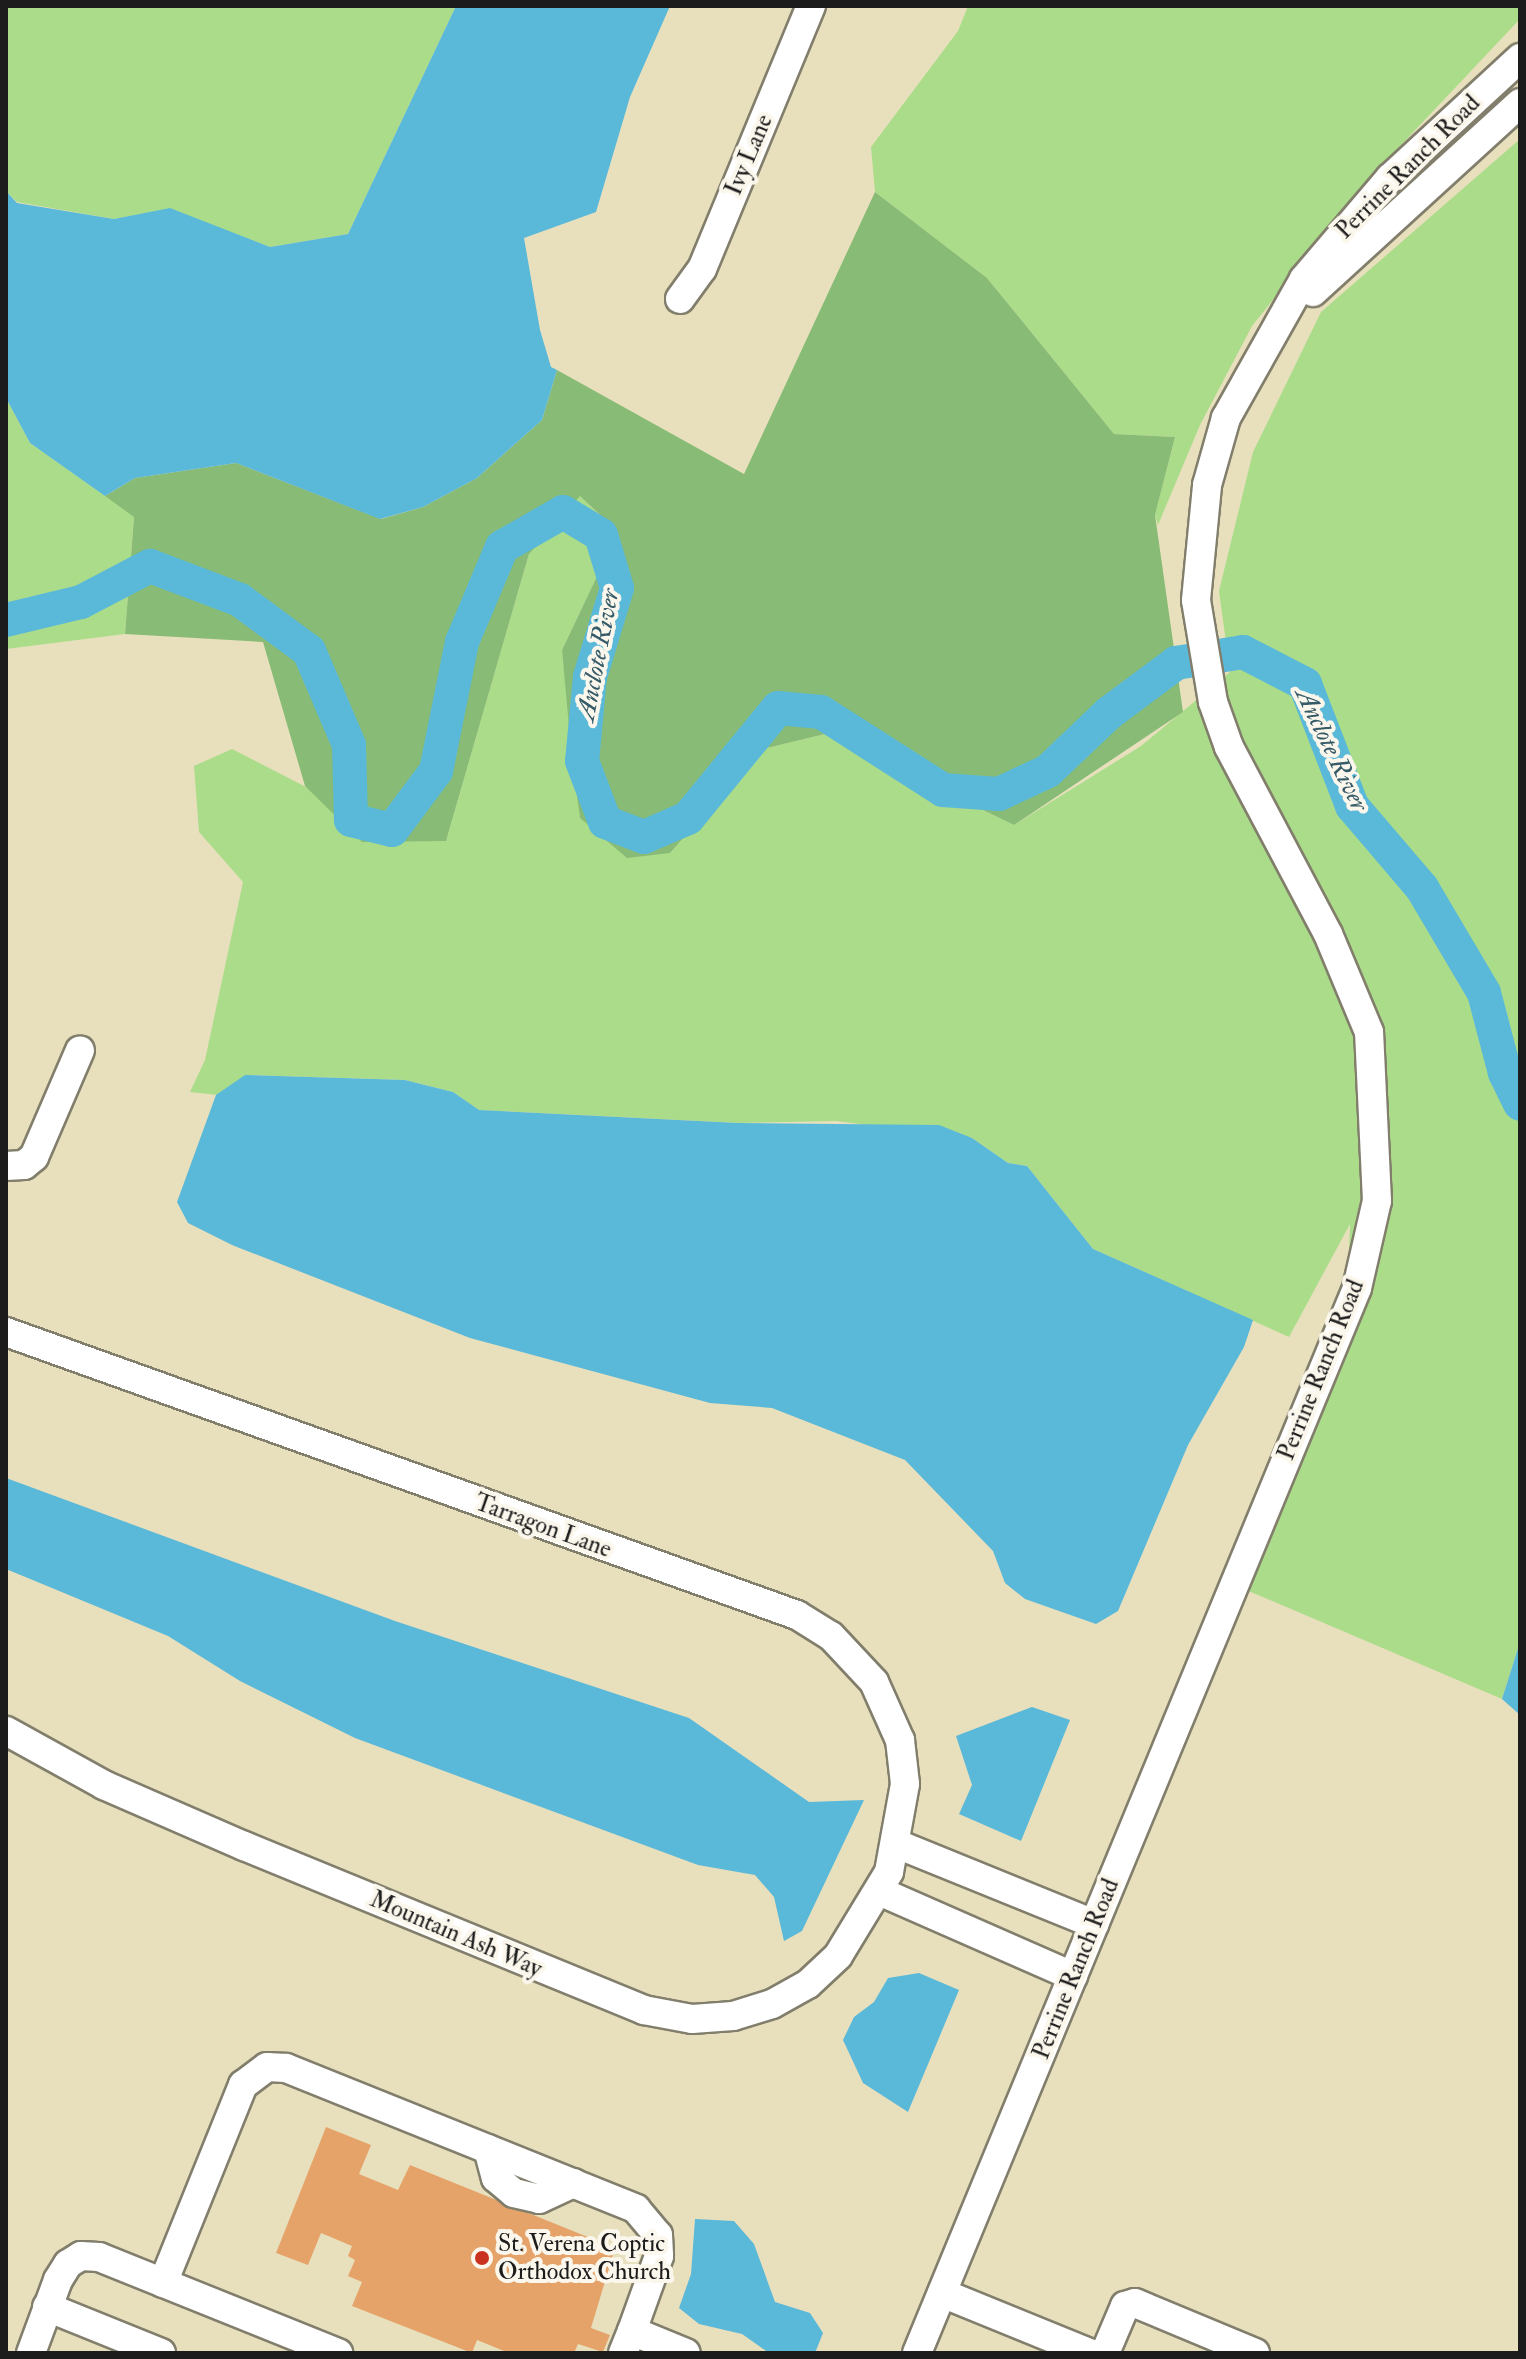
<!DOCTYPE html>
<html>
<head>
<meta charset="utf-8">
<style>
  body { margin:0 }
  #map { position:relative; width:1526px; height:2359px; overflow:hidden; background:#e8e0bd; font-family:"IM FELL Double Pica",serif }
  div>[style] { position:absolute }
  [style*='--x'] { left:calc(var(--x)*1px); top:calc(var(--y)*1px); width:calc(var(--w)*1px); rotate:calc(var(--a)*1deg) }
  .green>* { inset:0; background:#abdc8a }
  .forest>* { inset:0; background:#88bc76 }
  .water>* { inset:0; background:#5ab8d9 }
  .river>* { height:34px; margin:-17px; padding:0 17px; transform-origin:17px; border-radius:17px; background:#5ab8d9 }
  .building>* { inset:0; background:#e5a369 }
  .roads { filter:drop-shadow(2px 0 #827e6c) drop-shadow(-2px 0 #827e6c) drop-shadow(0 2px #827e6c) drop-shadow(0 -2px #827e6c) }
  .minor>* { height:28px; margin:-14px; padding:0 14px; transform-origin:14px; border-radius:14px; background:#fff }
  .dots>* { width:22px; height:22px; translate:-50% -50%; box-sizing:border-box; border:4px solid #fbf7ec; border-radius:50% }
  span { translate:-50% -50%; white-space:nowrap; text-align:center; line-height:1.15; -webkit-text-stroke:8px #fbf7ec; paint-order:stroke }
  .street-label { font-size:24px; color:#1c1c1c }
  .poi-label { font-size:24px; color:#1c1c1c }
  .left { translate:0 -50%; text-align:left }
  .water-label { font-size:26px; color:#355a68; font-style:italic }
  .frame { position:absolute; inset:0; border:8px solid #1c1c1c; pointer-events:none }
</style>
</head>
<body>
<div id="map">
  <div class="green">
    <div style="clip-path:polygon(6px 6px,456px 6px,348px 234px,270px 247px,170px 209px,114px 219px,17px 202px,6px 191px)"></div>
    <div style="clip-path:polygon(968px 6px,1520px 6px,1520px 19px,1371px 177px,1252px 326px,1200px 425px,1158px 525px,1155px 515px,1175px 437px,1114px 434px,987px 278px,875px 192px,871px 147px,958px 31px)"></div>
    <div style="clip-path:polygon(1520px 139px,1520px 1642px,1502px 1699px,1244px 1589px,1388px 1202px,1388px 1120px,1380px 1032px,1239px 744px,1219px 681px,1230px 672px,1219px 591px,1253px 452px,1321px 312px)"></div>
    <div style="clip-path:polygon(6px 398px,30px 443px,134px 516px,125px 634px,6px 649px)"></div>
    <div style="clip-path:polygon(580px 496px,618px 532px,562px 650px,580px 818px,670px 853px,763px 749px,825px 734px,1014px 825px,1141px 746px,1200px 697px,1318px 938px,1358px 1033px,1366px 1199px,1348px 1276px,1350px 1224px,1289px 1337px,1093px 1249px,1027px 1166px,1008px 1163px,972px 1138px,836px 1121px,738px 1123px,478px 1110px,453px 1092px,405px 1080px,246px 1075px,218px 1095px,190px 1092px,205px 1060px,243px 882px,199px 832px,194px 766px,232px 749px,310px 789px,446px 841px,538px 523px)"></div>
  </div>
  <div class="forest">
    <div style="clip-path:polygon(875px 192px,987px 278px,1114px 434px,1175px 437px,1155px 515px,1183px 712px,1014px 825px,825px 734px,763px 749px,670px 853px,627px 858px,580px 818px,572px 760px,562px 650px,618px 532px,580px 496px,529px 554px,446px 841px,362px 842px,305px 786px,263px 642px,125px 634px,134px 517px,105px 496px,135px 478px,236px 463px,381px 519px,423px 507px,477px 478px,542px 420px,557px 370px,744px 474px)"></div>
  </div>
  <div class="water">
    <div style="clip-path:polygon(456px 6px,670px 6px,630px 97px,596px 212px,524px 238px,540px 330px,551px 367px,557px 370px,542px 420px,477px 478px,423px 507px,380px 519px,236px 463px,135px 478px,105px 496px,30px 443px,6px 398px,6px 191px,17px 203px,114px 219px,170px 208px,270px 247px,348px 234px)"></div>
    <div style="clip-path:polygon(245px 1075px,405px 1080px,453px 1092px,479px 1110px,738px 1123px,939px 1125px,972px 1138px,1008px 1163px,1027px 1166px,1093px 1249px,1253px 1320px,1244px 1347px,1188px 1445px,1118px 1611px,1096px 1624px,1025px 1599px,1005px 1583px,993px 1551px,905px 1460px,772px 1408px,710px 1403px,470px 1338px,232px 1245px,188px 1223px,177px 1202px,216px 1095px)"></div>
    <div style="clip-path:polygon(6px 1478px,395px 1621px,689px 1718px,809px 1802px,864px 1800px,802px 1931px,784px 1941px,774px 1897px,755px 1875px,698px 1865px,355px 1738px,240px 1681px,168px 1636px,6px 1569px)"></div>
    <div style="clip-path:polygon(1520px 1642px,1520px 1715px,1502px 1699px)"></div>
    <div style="clip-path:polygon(1032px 1707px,1070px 1720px,1021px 1841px,959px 1814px,972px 1785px,956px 1736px)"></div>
    <div style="clip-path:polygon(919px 1973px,959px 1990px,908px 2112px,863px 2083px,843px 2040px,854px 2017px,874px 2002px,888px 1978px)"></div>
    <div style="clip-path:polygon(695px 2219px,734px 2221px,754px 2244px,775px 2302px,810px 2313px,823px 2333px,815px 2353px,769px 2353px,742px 2334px,699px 2324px,679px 2308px,691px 2274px)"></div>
  </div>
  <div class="river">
    <div style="--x:6;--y:620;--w:77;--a:-13.5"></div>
    <div style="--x:81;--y:602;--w:78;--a:-27.6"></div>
    <div style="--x:150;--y:566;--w:96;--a:20.7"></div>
    <div style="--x:240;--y:600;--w:86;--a:36.5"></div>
    <div style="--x:309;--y:651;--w:102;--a:66.9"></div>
    <div style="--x:349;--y:745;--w:75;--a:88.5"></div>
    <div style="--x:351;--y:820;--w:42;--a:13.7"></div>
    <div style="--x:392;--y:830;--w:74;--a:-53.3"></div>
    <div style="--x:436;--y:771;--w:132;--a:-78.6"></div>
    <div style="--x:462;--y:642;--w:103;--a:-67.2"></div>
    <div style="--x:502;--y:547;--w:70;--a:-29.8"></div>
    <div style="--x:563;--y:512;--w:44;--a:31.2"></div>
    <div style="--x:601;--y:535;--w:55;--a:73.2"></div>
    <div style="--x:617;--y:588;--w:93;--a:106.9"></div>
    <div style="--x:590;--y:677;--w:84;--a:95.4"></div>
    <div style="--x:582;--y:761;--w:65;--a:69.3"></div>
    <div style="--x:605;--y:822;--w:42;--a:21"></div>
    <div style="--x:644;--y:837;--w:48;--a:-23.4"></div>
    <div style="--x:688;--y:818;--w:142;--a:-50.7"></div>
    <div style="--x:778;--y:708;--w:43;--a:5.3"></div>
    <div style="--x:821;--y:712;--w:145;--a:32.6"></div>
    <div style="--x:943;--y:790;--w:56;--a:4.1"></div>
    <div style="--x:999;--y:794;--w:54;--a:-25.1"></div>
    <div style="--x:1048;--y:771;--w:84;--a:-43.6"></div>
    <div style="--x:1109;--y:713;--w:84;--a:-36.7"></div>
    <div style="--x:1176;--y:663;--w:68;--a:-9.3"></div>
    <div style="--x:1243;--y:652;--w:70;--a:27.3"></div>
    <div style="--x:1305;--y:684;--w:131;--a:68.9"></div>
    <div style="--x:1352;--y:806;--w:108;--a:49.5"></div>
    <div style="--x:1422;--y:888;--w:122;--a:59.4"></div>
    <div style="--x:1484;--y:993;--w:83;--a:75.3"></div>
    <div style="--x:1505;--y:1073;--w:34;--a:64"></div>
  </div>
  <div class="building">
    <div style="clip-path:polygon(326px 2127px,371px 2145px,359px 2174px,398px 2190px,410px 2165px,615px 2248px,591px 2328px,610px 2335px,603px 2352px,578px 2344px,574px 2353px,509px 2353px,477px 2340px,472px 2353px,352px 2306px,362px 2282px,348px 2276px,355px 2260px,348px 2256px,352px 2246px,321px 2233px,308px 2265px,276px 2253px)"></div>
  </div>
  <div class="roads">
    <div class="minor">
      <div style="--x:1313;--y:292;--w:280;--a:-42.4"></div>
      <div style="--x:680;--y:299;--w:37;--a:-54"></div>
      <div style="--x:702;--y:269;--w:285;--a:-67.5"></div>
      <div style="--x:6;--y:1166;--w:18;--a:-3"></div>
      <div style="--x:24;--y:1165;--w:13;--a:-39"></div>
      <div style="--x:34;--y:1157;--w:116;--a:-66.7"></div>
      <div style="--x:6;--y:1332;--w:840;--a:19.69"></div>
      <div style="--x:797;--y:1615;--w:40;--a:32"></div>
      <div style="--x:831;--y:1636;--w:63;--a:46.9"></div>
      <div style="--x:874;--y:1682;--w:64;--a:65.9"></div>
      <div style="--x:900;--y:1740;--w:44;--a:83.5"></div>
      <div style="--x:905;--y:1784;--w:89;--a:100.3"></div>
      <div style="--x:889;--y:1872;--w:98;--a:121.3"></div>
      <div style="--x:838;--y:1956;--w:41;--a:137"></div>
      <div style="--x:808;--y:1984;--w:41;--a:150.9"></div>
      <div style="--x:772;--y:2004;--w:41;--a:162.9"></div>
      <div style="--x:733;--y:2016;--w:41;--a:175.8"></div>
      <div style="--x:692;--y:2019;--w:49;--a:-169.4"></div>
      <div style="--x:644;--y:2010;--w:432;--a:-157.7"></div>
      <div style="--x:244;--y:1846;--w:153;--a:-156.5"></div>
      <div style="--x:104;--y:1785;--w:112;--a:-151.1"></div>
      <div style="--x:897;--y:1844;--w:213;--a:22.1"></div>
      <div style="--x:879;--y:1891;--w:212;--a:23.7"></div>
      <div style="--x:488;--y:2149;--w:30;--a:75"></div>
      <div style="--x:496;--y:2178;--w:23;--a:40"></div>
      <div style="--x:514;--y:2193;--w:26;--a:13"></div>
      <div style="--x:539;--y:2199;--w:38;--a:-25"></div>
      <div style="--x:163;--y:2283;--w:214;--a:-68"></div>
      <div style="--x:243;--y:2085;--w:30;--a:-37"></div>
      <div style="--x:267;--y:2067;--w:19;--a:3"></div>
      <div style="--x:286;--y:2068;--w:377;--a:21.9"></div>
      <div style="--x:636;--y:2209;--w:34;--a:50"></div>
      <div style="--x:658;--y:2235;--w:21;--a:87"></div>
      <div style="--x:659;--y:2256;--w:80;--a:109.8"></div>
      <div style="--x:942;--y:2293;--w:159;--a:22.2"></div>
      <div style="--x:47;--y:2307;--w:123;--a:22"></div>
      <div style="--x:31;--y:2353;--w:78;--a:-69.7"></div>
      <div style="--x:58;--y:2280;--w:19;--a:-58"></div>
      <div style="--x:68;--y:2264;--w:15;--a:-32"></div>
      <div style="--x:81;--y:2256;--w:18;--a:3"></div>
      <div style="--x:99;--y:2257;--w:258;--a:21.9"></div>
      <div style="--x:623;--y:2353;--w:24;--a:-68"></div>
      <div style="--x:632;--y:2331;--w:58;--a:22.2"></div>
      <div style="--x:917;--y:2353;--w:1152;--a:-67.55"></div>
      <div style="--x:1357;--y:1288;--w:89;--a:-77.1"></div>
      <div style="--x:1377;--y:1201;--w:169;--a:-92.7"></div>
      <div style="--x:1369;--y:1032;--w:106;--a:-112.7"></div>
      <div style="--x:1328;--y:934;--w:212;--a:-117.9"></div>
      <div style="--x:1229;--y:747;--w:48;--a:-109.6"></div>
      <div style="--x:1213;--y:702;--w:103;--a:-99.5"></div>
      <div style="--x:1196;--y:600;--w:116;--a:-84.5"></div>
      <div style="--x:1207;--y:485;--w:70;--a:-74.2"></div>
      <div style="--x:1226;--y:418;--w:159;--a:-60.7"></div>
      <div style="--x:1304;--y:279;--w:133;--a:-49.6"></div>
      <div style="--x:1390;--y:178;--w:177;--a:-42.7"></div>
      <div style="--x:1105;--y:2353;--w:51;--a:-66.9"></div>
      <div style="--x:1125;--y:2306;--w:10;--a:-17"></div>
      <div style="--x:1135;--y:2303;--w:130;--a:22.6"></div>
    </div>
  </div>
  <div class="dots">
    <div style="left:482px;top:2258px;background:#c8321e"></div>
  </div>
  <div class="street-label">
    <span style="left:749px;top:155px;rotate:-67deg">Ivy Lane</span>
    <span style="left:1408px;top:167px;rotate:-45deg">Perrine Ranch Road</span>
    <span style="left:1321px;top:1370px;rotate:-68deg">Perrine Ranch Road</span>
    <span style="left:543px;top:1526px;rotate:20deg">Tarragon Lane</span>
    <span style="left:456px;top:1934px;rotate:23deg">Mountain Ash Way</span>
    <span style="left:1076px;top:1969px;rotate:-68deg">Perrine Ranch Road</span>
  </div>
  <div class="poi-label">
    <span class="left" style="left:498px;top:2258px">St. Verena Coptic<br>Orthodox Church</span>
  </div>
  <div class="water-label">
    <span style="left:599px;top:655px;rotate:-79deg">Anclote River</span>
    <span style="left:1331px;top:750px;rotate:64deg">Anclote River</span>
  </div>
  <div class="frame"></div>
</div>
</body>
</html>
